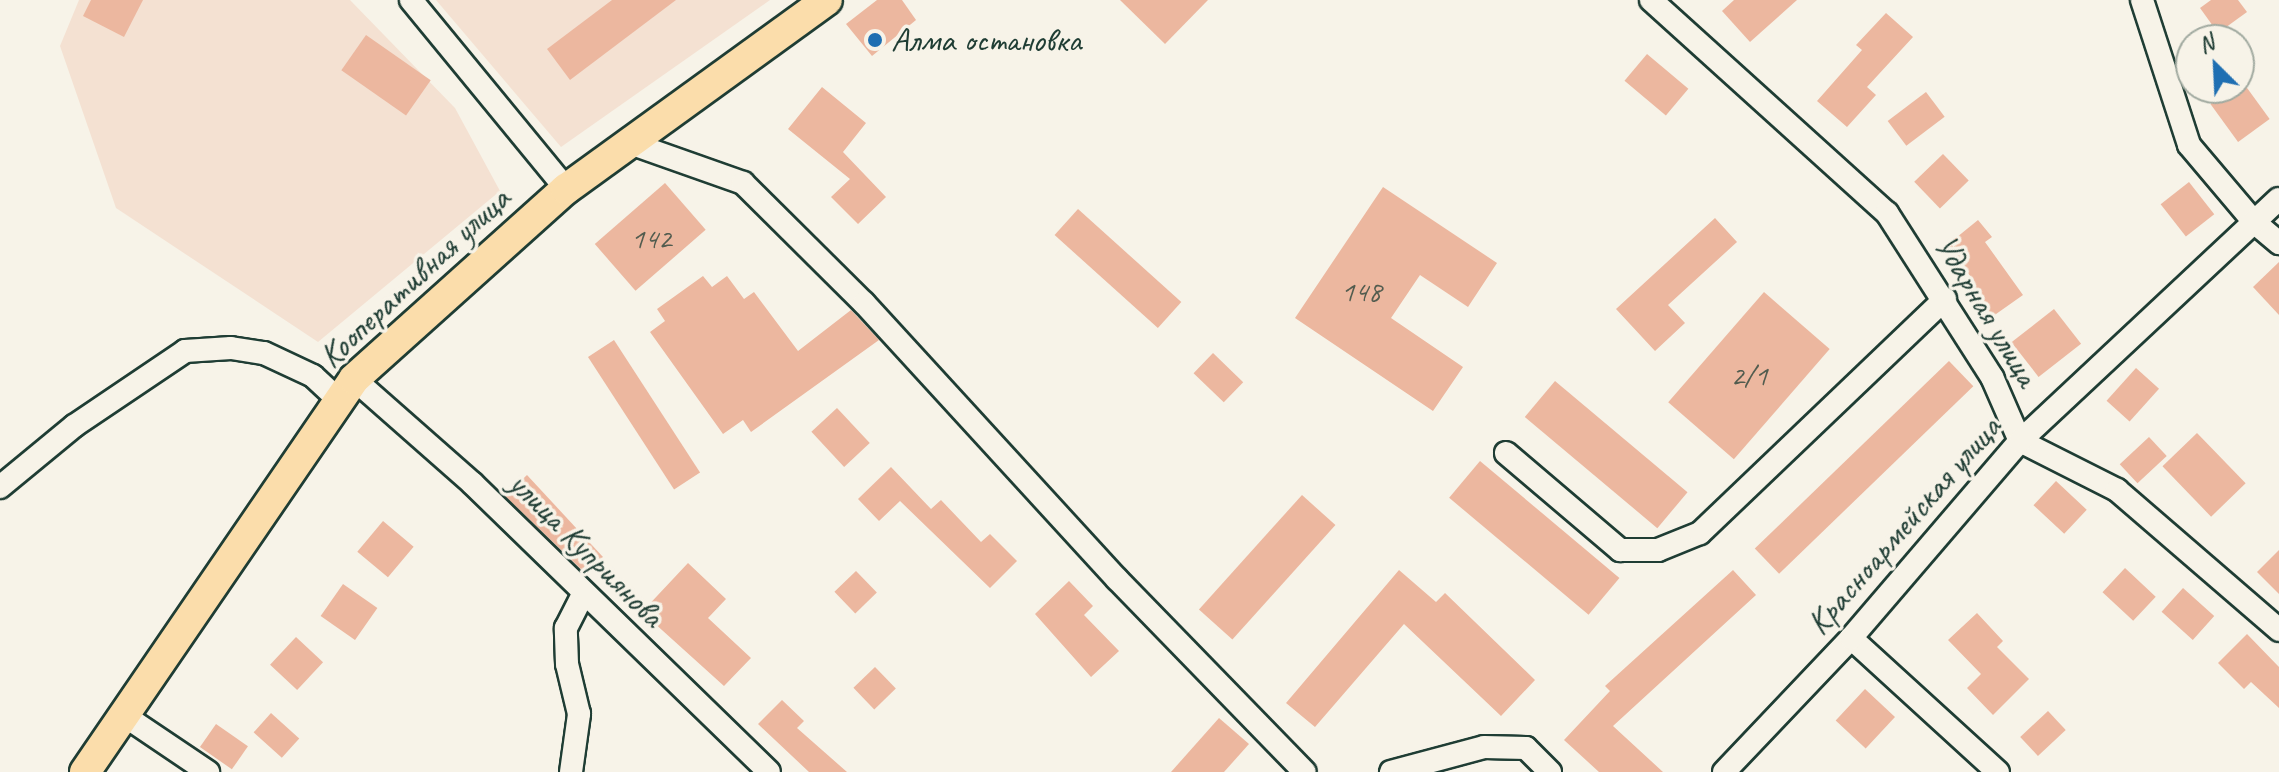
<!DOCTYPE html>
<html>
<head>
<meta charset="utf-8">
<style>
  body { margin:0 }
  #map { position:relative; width:2279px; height:772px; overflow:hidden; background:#f7f3e8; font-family:Caveat,sans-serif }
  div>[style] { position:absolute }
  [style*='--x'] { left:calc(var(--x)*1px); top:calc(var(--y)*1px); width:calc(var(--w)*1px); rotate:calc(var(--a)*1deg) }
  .built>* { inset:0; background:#f4e1d2 }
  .building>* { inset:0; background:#ecb79f; transform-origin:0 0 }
  .roads { filter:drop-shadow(2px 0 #1f3d34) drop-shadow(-2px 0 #1f3d34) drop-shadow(0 2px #1f3d34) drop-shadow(0 -2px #1f3d34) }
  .minor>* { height:22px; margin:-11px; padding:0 11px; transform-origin:11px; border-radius:11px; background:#f7f3e8 }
  .major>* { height:30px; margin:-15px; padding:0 15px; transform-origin:15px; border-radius:15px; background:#fbddab }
  .dots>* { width:22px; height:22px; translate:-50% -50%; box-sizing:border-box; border:4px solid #f7f3e8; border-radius:50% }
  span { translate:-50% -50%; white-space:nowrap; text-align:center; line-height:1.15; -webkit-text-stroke:7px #f7f3e8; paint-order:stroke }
  .number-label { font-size:30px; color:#525c4f }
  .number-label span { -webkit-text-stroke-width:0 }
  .poi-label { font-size:34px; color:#1f3d34 }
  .left { translate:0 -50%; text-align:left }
  .street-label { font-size:34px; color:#1f3d34 }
  .north { position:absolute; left:2175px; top:24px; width:80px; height:80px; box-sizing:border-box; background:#f7f3e8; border:2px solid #a1aaa0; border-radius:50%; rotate:336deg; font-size:22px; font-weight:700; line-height:32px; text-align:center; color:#1f3d34 }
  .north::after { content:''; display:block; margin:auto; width:28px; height:36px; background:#1f6fb2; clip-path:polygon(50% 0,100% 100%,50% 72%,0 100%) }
</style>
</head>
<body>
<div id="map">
  <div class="built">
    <div style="clip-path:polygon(79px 0,350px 0,455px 108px,500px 191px,318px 342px,116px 208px,60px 46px)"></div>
    <div style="clip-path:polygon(436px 0,770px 0,561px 147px)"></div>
  </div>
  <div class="building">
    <div style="clip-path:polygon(91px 0,143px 0,124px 37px,83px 16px)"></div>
    <div style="clip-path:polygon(612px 0,676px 0,570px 80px,547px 49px)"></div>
    <div style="clip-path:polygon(877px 0,902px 0,916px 20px,872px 56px,846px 24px)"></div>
    <div style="clip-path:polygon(1120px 0,1208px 0,1165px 44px)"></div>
    <div style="clip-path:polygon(1734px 0,1797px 0,1750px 42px,1722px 11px)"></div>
    <div style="clip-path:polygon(2211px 0,2238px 0,2247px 12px,2218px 33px,2200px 8px)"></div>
    <div style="clip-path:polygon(1886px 13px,1913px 37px,1867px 87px,1876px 95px,1847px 127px,1817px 101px,1862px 50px,1856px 45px)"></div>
    <div style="left:366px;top:35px;width:79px;height:43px;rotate:35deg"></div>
    <div style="left:1647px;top:54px;width:54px;height:35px;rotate:40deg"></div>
    <div style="left:2242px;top:81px;width:47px;height:39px;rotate:54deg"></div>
    <div style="clip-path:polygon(822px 87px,866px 123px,843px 152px,886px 197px,858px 224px,831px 197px,850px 179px,788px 129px)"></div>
    <div style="left:1926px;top:92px;width:31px;height:48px;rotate:53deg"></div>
    <div style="left:1943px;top:154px;width:37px;height:40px;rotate:46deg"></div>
    <div style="left:2189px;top:182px;width:41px;height:36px;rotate:52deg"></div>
    <div style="left:665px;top:183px;width:62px;height:93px;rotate:49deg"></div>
    <div style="clip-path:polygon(1383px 187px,1497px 263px,1468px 307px,1420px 275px,1391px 318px,1463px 367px,1433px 411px,1295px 318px)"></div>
    <div style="left:1078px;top:209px;width:139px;height:35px;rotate:42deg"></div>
    <div style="clip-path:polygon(1715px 218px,1737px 242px,1668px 305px,1685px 323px,1655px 351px,1616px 309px)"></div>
    <div style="clip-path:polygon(1978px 220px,1992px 237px,1985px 242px,2023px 295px,1989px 319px,1967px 288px,1975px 282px,1946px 246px)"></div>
    <div style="clip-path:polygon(2279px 262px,2279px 315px,2253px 287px)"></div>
    <div style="clip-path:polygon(703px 276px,712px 287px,727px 276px,744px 299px,754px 292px,798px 351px,851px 310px,879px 340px,751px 432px,743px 420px,723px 434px,650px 332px,665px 321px,657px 309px)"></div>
    <div style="left:1764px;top:292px;width:87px;height:146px;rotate:41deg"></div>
    <div style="left:2054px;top:309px;width:44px;height:54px;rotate:52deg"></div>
    <div style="left:614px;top:340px;width:158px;height:31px;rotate:57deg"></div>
    <div style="left:1213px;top:353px;width:42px;height:28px;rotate:44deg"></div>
    <div style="left:1949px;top:361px;width:35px;height:270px;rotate:46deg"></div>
    <div style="left:2136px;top:368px;width:31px;height:44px;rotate:42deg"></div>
    <div style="left:1555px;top:381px;width:173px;height:47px;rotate:40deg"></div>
    <div style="left:837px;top:408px;width:48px;height:35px;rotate:47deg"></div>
    <div style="left:2197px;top:433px;width:70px;height:48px;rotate:46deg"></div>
    <div style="left:2149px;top:437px;width:26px;height:40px;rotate:47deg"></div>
    <div style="left:1480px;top:461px;width:182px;height:48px;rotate:40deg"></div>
    <div style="clip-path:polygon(891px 467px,931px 509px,941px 500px,981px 542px,990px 534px,1017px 561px,990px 588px,900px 501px,879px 521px,858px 499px)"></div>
    <div style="clip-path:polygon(527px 475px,603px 557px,585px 573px,505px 496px)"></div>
    <div style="left:2056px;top:481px;width:42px;height:33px;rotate:43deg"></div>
    <div style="left:1302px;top:495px;width:45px;height:154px;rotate:42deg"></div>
    <div style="left:383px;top:521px;width:40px;height:40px;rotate:40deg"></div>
    <div style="clip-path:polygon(2279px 550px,2279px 594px,2257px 572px)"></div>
    <div style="clip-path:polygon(688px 563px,726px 599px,708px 618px,751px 658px,724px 686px,642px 612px)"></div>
    <div style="left:2125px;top:568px;width:42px;height:33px;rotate:43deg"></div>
    <div style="clip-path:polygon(1399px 570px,1436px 602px,1445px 593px,1535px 680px,1501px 716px,1404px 624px,1315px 727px,1286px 703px)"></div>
    <div style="clip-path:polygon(1733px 570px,1756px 595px,1613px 726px,1663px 772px,1599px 772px,1564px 740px,1610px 691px,1605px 686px)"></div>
    <div style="left:856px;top:571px;width:30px;height:30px;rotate:46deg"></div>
    <div style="clip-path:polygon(1069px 581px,1093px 606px,1084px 615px,1119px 651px,1091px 677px,1035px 614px)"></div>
    <div style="left:343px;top:584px;width:42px;height:39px;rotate:35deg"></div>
    <div style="left:2183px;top:588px;width:42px;height:32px;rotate:42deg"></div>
    <div style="clip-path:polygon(1977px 613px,2003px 641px,1997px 647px,2029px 679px,1993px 715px,1967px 688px,1981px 674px,1948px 640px)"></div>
    <div style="clip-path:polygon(2247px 634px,2279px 667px,2279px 708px,2251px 682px,2244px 689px,2218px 663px)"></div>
    <div style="left:296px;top:637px;width:37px;height:38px;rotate:43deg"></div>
    <div style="left:875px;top:667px;width:30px;height:30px;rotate:46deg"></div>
    <div style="left:1865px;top:689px;width:41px;height:43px;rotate:43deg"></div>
    <div style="clip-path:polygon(782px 700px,804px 721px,797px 728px,847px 772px,809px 772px,758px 724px)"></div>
    <div style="left:2048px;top:711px;width:26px;height:38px;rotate:47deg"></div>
    <div style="left:271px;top:713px;width:38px;height:26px;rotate:42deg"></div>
    <div style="clip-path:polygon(1219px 718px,1249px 744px,1224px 772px,1171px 772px)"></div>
    <div style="left:216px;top:724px;width:39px;height:28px;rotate:35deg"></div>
  </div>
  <div class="roads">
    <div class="minor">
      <div style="--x:411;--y:0;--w:244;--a:50.6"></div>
      <div style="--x:1651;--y:0;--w:318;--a:42.1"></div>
      <div style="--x:1887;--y:213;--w:195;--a:57.4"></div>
      <div style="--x:1992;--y:377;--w:70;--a:66.4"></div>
      <div style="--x:2020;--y:441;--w:109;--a:26.8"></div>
      <div style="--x:2117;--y:490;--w:214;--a:40.8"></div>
      <div style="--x:2142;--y:0;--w:152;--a:72"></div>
      <div style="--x:2189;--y:145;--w:101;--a:49.8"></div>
      <div style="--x:2254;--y:222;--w:33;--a:40"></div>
      <div style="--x:630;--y:143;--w:120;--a:19.5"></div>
      <div style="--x:743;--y:183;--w:170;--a:44.8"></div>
      <div style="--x:864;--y:303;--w:374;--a:47.5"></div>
      <div style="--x:1117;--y:579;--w:269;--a:45.8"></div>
      <div style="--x:354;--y:379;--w:157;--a:41.4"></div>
      <div style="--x:472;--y:483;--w:414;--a:44.2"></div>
      <div style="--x:1506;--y:453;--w:150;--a:40.4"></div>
      <div style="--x:1620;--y:550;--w:38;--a:0"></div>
      <div style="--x:1658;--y:550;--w:45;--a:-22"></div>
      <div style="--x:1700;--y:533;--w:339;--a:-43.7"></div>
      <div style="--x:0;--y:487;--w:96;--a:-39.5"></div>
      <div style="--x:74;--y:426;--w:134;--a:-34"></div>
      <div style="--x:185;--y:351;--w:46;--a:-3.7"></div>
      <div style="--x:231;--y:348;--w:33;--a:9"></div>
      <div style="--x:264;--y:353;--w:54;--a:25.1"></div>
      <div style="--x:313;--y:376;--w:33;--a:43"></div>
      <div style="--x:1851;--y:638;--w:199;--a:42.4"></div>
      <div style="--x:122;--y:714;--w:104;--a:34"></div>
      <div style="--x:571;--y:772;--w:59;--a:-82.1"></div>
      <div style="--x:579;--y:714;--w:51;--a:-103.5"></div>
      <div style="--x:567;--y:664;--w:36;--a:-92"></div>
      <div style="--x:566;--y:628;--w:37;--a:-63"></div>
      <div style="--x:1391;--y:772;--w:96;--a:-15"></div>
      <div style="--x:1484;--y:747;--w:42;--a:1.4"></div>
      <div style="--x:1526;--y:748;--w:34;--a:45"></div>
      <div style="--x:1724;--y:772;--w:185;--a:-46.5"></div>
      <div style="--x:1851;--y:638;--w:260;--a:-49.4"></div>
      <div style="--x:2020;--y:441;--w:354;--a:-43.1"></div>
    </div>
    <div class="major">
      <div style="--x:85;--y:772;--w:476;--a:-55.6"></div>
      <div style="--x:354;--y:379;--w:285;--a:-41.9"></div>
      <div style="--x:566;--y:189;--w:322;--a:-35.9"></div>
    </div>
  </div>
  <div class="dots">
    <div style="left:875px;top:40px;background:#1f6fb2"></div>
  </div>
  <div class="number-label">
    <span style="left:651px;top:238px">142</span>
    <span style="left:1361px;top:291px">148</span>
    <span style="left:1749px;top:375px">2/1</span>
  </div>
  <div class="poi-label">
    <span class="left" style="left:891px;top:40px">Алма остановка</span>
  </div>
  <div class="street-label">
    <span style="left:414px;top:277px;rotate:-43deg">Кооперативная улица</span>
    <span style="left:1987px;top:310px;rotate:59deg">Ударная улица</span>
    <span style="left:1903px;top:525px;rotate:-49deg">Красноармейская улица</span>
    <span style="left:587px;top:549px;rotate:45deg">улица Куприянова</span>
  </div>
  <div class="north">N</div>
</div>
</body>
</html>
